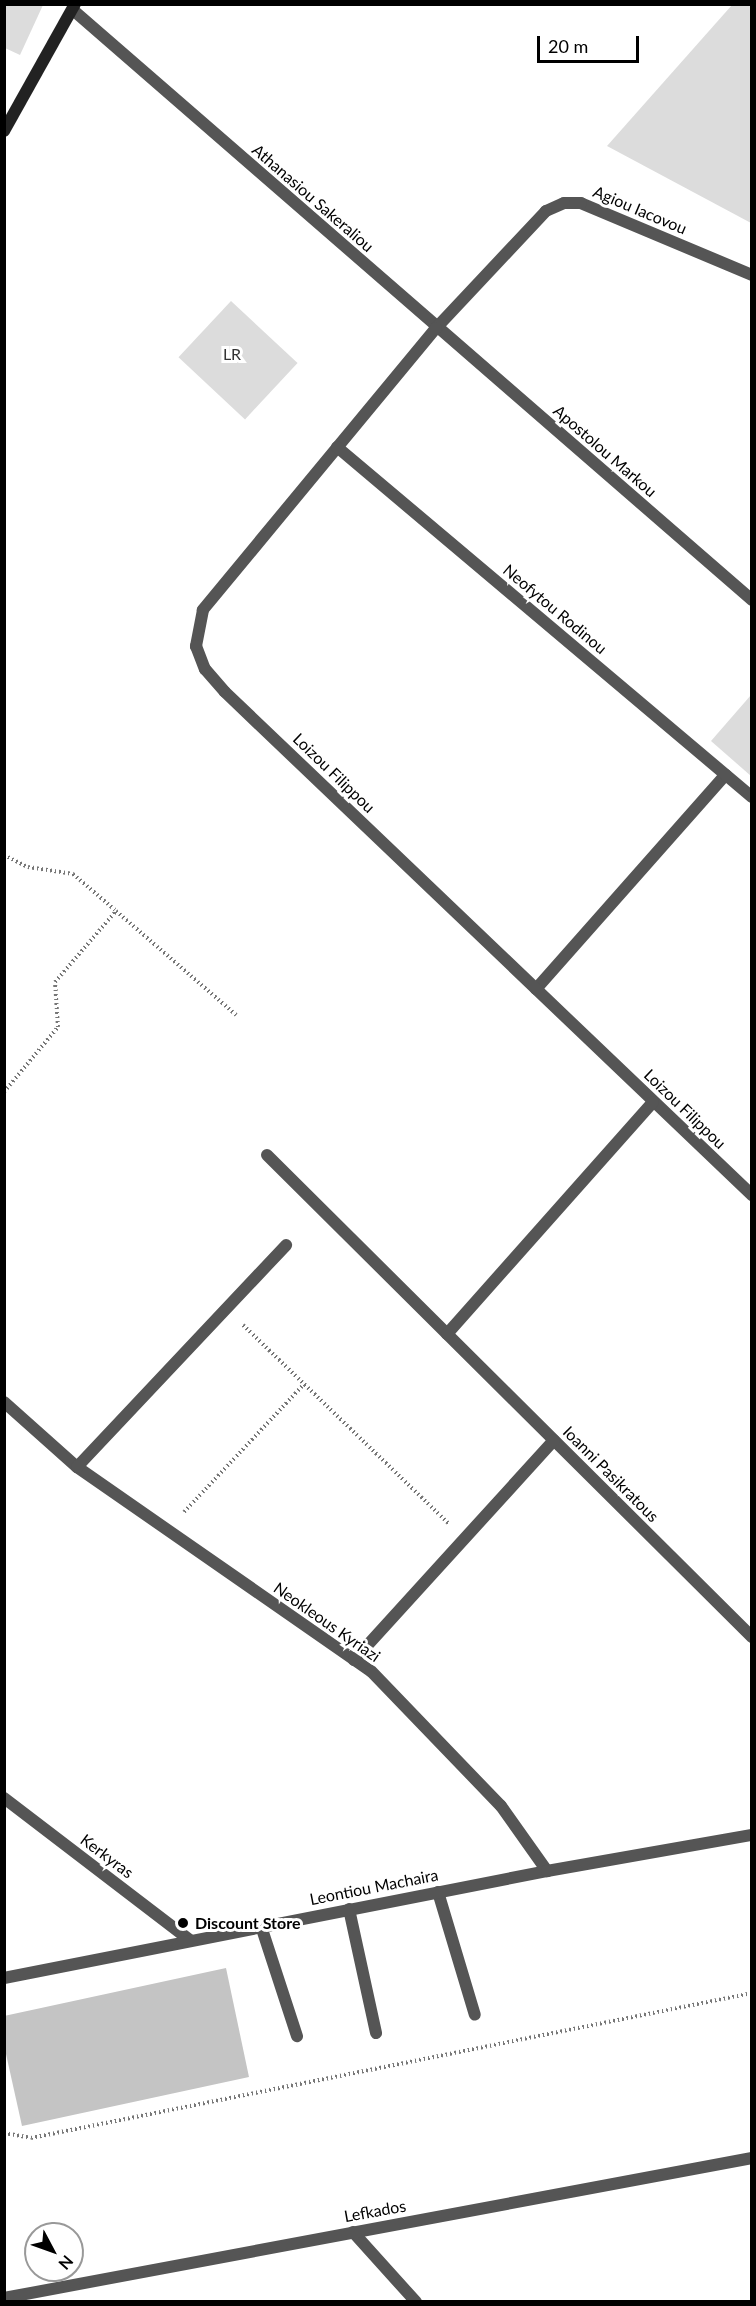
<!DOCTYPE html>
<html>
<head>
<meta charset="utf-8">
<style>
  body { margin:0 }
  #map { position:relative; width:756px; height:2306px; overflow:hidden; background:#fff; font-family:Lato,sans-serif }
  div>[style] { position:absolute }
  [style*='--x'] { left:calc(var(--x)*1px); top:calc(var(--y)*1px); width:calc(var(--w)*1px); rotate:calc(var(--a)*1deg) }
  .green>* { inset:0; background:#dcdcdc; transform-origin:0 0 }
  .building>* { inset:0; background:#c4c4c4 }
  .path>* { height:4px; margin-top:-2px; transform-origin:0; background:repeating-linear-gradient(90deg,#777 0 1.5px,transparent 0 4.5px) }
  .lane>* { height:12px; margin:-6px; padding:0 6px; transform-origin:6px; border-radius:6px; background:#555 }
  .street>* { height:12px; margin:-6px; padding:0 6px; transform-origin:6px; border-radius:6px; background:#555 }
  .secondary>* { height:12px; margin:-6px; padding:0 6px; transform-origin:6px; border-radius:6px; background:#222 }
  .dots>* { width:16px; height:16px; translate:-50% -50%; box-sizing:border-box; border:3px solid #fff; border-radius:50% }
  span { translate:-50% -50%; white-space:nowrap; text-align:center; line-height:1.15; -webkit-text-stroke:6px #fff; paint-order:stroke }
  .street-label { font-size:16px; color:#000 }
  .park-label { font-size:16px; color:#333 }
  .poi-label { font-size:16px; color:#000; font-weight:700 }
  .left { translate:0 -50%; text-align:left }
  .frame { position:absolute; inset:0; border:6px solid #000; pointer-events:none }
  .north { position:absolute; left:24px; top:2222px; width:60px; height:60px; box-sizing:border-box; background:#fff; border:2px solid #999; border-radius:50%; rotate:131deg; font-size:16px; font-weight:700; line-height:24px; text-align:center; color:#000 }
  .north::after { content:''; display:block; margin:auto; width:21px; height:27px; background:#000; clip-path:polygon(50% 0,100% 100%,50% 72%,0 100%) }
  .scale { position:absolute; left:537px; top:36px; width:102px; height:27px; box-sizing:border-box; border:3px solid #000; border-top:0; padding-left:8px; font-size:18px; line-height:21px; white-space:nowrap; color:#000; -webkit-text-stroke:4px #fff; paint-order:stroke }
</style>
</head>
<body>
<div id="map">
  <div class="green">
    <div style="clip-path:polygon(4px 5px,43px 5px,20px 55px,5px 48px)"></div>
    <div style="clip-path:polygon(732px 5px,751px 5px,751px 223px,607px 146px)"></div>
    <div style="left:231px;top:301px;width:91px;height:77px;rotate:43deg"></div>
    <div style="clip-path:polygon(751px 695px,751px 776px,711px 741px)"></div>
  </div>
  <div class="building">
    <div style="clip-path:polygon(226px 1968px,249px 2077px,22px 2126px,4px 2045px,4px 2016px)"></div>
  </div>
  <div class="path">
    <div style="--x:4;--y:855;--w:27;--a:27"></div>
    <div style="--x:28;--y:867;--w:46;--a:8.8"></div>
    <div style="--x:73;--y:874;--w:55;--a:40.6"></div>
    <div style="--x:4;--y:1092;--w:85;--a:-50.3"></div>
    <div style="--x:58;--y:1027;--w:45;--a:-93.8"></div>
    <div style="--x:55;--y:982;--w:94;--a:-49.3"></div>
    <div style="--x:116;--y:911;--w:159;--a:40.9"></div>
    <div style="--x:243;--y:1325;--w:286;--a:44"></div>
    <div style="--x:184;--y:1512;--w:175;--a:-46.8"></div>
    <div style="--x:4;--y:2133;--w:27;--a:10"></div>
    <div style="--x:31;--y:2138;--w:735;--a:-11.37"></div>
  </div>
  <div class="lane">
    <div style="--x:536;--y:989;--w:286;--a:-48.5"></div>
    <div style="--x:438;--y:1892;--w:128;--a:73.3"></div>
    <div style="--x:349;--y:1909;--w:127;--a:77.7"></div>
    <div style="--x:261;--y:1926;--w:116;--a:71.9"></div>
  </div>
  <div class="street">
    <div style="--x:73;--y:10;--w:900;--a:40.99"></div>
    <div style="--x:752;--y:275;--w:186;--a:-157.2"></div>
    <div style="--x:581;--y:203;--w:17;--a:180"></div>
    <div style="--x:564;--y:203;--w:20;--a:156"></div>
    <div style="--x:546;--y:211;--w:161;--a:133.2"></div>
    <div style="--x:436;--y:328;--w:366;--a:129.6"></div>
    <div style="--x:203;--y:610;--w:37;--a:101"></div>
    <div style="--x:196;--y:646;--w:25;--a:69"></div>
    <div style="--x:205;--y:669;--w:30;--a:49"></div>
    <div style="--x:225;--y:692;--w:729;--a:43.67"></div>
    <div style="--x:337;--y:447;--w:543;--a:40.14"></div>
    <div style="--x:267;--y:1155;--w:684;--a:44.82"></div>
    <div style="--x:447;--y:1334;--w:310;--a:-48.4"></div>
    <div style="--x:4;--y:1402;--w:98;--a:41.7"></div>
    <div style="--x:77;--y:1467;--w:358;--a:34.8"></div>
    <div style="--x:371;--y:1671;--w:187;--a:46.1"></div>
    <div style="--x:501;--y:1806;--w:80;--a:54.7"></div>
    <div style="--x:77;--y:1467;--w:305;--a:-46.7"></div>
    <div style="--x:354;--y:1660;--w:297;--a:-47.7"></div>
    <div style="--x:4;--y:1798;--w:234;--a:37.4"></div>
    <div style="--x:4;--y:1978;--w:553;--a:-11.15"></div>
    <div style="--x:547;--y:1871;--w:208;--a:-10"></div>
    <div style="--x:353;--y:2232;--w:94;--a:48"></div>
    <div style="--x:4;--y:2298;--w:761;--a:-10.6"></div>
  </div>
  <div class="secondary">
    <div style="--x:4;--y:131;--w:145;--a:-60.8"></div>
  </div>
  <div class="dots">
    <div style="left:183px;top:1923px;background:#000"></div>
  </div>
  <div class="street-label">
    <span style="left:313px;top:198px;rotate:41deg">Athanasiou Sakeraliou</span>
    <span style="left:640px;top:210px;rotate:23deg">Agiou Iacovou</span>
    <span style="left:605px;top:451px;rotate:41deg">Apostolou Markou</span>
    <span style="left:555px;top:609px;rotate:40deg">Neofytou Rodinou</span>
    <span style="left:334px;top:773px;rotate:44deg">Loizou Filippou</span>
    <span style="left:685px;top:1109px;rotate:44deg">Loizou Filippou</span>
    <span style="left:611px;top:1474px;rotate:45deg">Ioanni Pasikratous</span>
    <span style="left:327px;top:1622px;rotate:35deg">Neokleous Kyriazi</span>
    <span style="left:107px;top:1856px;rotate:37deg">Kerkyras</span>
    <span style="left:374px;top:1887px;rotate:-11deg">Leontiou Machaira</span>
    <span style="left:375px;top:2211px;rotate:-10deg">Lefkados</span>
  </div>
  <div class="park-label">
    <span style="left:232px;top:354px">LR</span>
  </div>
  <div class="poi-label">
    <span class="left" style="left:195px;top:1923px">Discount Store</span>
  </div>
  <div class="frame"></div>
  <div class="north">N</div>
  <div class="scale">20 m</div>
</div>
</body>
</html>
